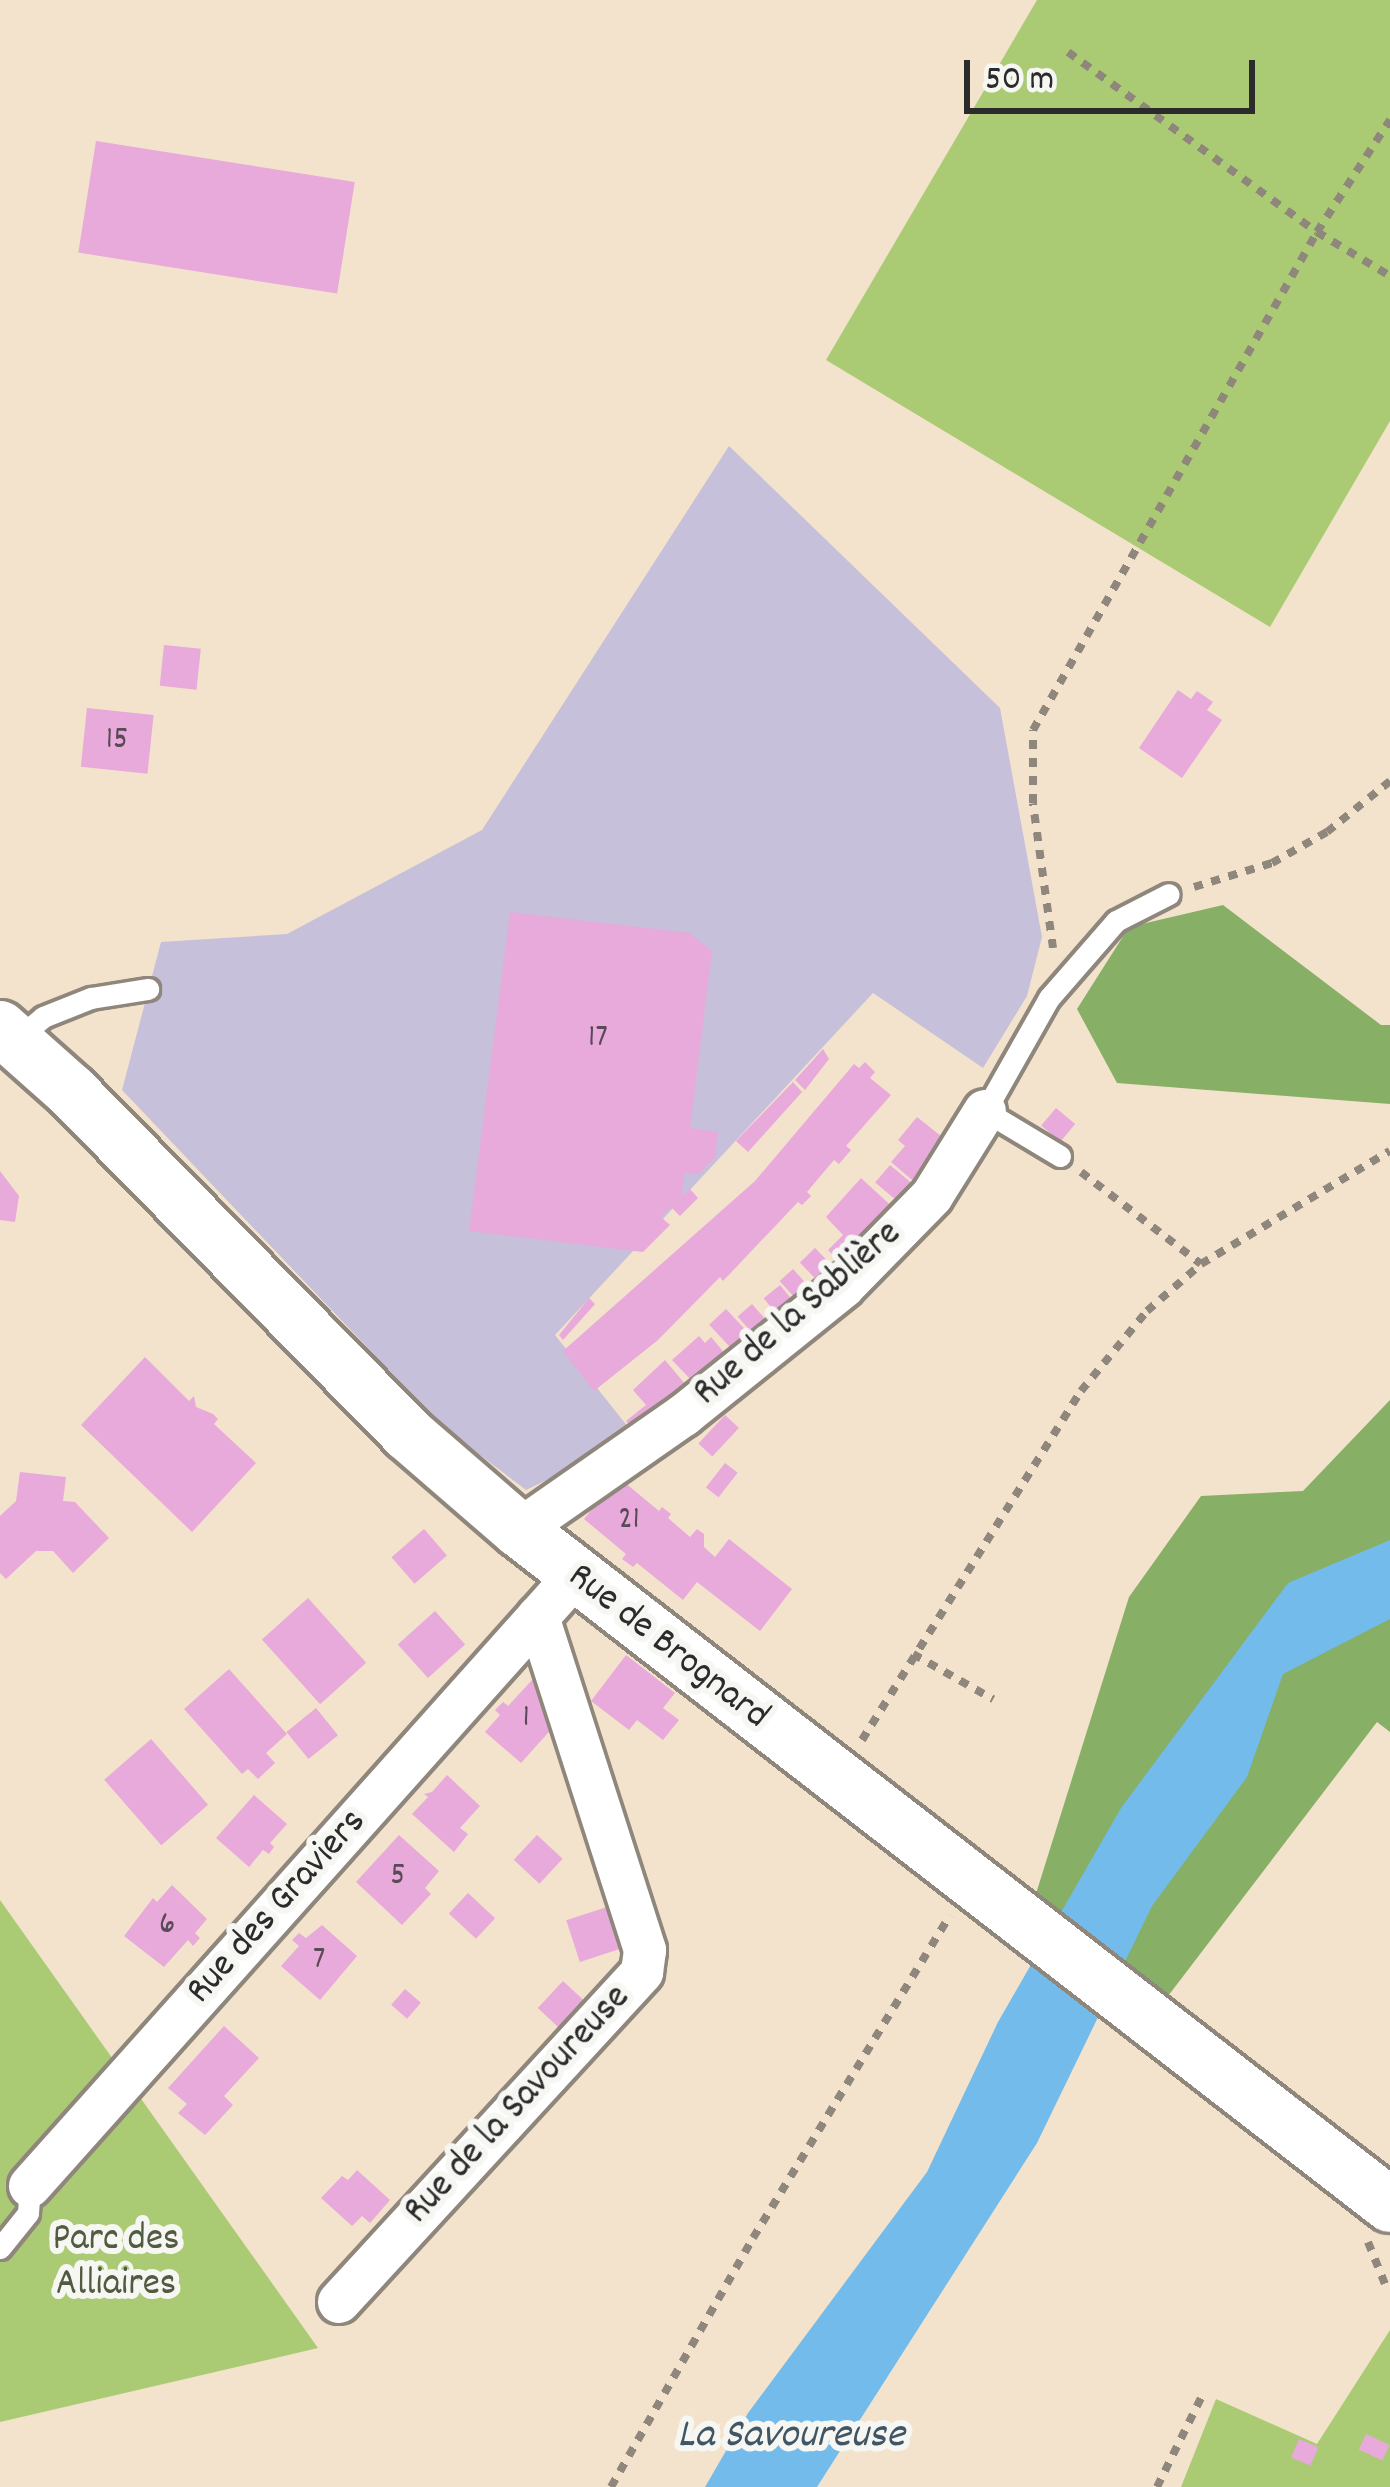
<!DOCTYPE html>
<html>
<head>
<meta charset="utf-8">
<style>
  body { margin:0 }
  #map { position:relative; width:1390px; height:2487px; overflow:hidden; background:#f3e3cc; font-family:Dekko,sans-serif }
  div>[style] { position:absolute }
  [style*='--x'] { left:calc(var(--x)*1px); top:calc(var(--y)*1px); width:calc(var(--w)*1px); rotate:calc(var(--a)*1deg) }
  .industrial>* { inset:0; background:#c6c0da }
  .green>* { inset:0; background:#aacb74 }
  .forest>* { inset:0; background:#87af66 }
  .water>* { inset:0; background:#72bbeb }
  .building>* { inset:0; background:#e8a9db; transform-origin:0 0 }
  .path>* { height:8px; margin-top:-4px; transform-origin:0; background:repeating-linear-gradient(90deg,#8f877c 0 9px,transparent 0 18px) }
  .roads { filter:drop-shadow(3px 0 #8f877c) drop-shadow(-3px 0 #8f877c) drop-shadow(0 3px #8f877c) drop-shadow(0 -3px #8f877c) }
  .service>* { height:21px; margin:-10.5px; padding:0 10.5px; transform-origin:10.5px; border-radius:10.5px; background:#fff }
  .minor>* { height:42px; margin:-21px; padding:0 21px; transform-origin:21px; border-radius:21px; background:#fff }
  .tertiary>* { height:54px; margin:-27px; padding:0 27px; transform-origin:27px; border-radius:27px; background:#fff }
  span { translate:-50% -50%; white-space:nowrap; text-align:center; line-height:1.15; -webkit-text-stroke:12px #f6f6f2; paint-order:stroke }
  .number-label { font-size:33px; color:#5a4a57 }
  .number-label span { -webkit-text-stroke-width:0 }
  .street-label { font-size:39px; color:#2b2b2b }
  .park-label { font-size:39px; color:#515b41 }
  .water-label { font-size:42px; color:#405665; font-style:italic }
  .scale { position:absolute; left:964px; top:60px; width:291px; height:54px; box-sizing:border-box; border:6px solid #2b2b2b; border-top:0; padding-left:15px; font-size:36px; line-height:42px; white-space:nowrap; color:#2b2b2b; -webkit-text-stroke:9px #f6f6f2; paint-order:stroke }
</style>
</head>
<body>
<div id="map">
  <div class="industrial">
    <div style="clip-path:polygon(729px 446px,1000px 708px,1042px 937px,1027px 996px,983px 1068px,873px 993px,555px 1335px,636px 1437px,526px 1490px,443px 1427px,122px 1090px,161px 942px,287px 934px,482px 830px)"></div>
  </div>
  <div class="green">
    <div style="clip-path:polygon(1037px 0,1390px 0,1390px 421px,1270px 627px,826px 360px)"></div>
    <div style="clip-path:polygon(0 1900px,318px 2348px,0 2422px)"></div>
    <div style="clip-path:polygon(1390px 2330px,1390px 2487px,1181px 2487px,1216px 2399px,1317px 2444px)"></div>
  </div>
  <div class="forest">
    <div style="clip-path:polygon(1223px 905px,1381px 1025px,1390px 1025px,1390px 1104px,1117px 1083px,1077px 1009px,1129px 927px)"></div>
    <div style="clip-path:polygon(1390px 1400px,1390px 1732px,1377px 1722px,1165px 2000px,1034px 1900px,1129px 1597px,1201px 1496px,1303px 1491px)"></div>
  </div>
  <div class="water">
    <div style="clip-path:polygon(1390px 1540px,1390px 1619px,1283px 1674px,1247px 1777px,1152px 1906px,1037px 2143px,817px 2487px,705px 2487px,748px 2413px,927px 2172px,998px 2022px,1121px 1808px,1288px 1583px)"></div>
  </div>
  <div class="building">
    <div style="left:96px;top:141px;width:262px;height:113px;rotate:9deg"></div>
    <div style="left:164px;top:645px;width:37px;height:41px;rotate:6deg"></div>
    <div style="clip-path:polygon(1178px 690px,1191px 699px,1197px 691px,1213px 702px,1207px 710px,1222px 720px,1182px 778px,1139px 748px)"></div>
    <div style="left:87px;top:708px;width:67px;height:59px;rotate:6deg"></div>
    <div style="clip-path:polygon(510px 912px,690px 933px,712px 951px,690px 1128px,718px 1132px,715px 1158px,698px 1174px,684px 1173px,682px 1196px,690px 1189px,698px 1198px,680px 1216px,671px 1207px,661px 1217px,670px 1225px,643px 1252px,469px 1231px)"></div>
    <div style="clip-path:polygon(823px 1049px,829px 1059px,805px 1090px,795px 1080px)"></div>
    <div style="clip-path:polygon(865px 1062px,875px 1072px,870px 1078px,891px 1095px,846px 1146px,851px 1150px,839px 1164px,834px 1160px,807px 1192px,811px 1196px,802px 1205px,798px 1202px,723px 1281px,720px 1277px,658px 1340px,594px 1391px,563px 1351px,755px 1181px,854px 1064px,859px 1068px)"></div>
    <div style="clip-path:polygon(793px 1082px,802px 1092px,748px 1152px,736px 1141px)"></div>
    <div style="left:1056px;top:1108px;width:25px;height:23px;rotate:40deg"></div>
    <div style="clip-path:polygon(917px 1117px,951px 1144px,918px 1185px,891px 1162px,905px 1146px,898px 1140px)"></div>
    <div style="left:890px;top:1165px;width:34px;height:23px;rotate:40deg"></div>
    <div style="clip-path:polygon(0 1171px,19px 1196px,15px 1222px,0 1220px)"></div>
    <div style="clip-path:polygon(861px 1178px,898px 1212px,842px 1264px,828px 1250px,843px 1235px,826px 1217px)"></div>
    <div style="left:815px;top:1248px;width:29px;height:21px;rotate:46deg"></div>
    <div style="left:793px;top:1269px;width:25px;height:18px;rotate:48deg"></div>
    <div style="left:780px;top:1285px;width:22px;height:21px;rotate:51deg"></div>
    <div style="clip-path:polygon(589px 1298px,595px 1304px,563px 1340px,559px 1335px)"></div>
    <div style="left:752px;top:1304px;width:29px;height:19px;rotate:49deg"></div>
    <div style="left:726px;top:1309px;width:38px;height:23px;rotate:47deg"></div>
    <div style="clip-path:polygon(699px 1336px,705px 1343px,711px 1337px,727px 1356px,695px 1384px,672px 1360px)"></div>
    <div style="clip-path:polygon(145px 1357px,189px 1401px,194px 1396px,196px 1407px,213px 1414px,218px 1419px,214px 1424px,256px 1463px,192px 1532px,81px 1425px)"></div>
    <div style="clip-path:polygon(665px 1360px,691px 1391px,637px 1433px,626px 1421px,646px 1405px,633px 1390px)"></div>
    <div style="left:725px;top:1415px;width:19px;height:39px;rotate:43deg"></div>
    <div style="left:725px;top:1463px;width:16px;height:31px;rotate:38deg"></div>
    <div style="clip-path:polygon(20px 1472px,66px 1477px,63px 1501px,75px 1502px,109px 1538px,73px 1573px,53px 1551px,36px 1551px,6px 1579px,0 1573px,0 1516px,16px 1501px)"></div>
    <div style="clip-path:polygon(618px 1477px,659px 1511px,662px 1507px,671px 1514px,668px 1518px,690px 1537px,697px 1529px,704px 1534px,704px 1547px,715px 1557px,729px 1539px,792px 1589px,760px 1631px,697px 1582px,683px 1600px,637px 1563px,633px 1567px,622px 1559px,626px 1554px,584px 1519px)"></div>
    <div style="left:424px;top:1529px;width:35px;height:43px;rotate:49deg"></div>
    <div style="left:308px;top:1598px;width:87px;height:62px;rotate:48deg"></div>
    <div style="left:435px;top:1611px;width:45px;height:50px;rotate:48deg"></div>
    <div style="clip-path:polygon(626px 1655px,675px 1693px,663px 1708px,679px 1720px,663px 1740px,637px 1720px,629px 1730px,591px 1701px)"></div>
    <div style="clip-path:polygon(229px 1669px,287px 1734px,266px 1753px,275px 1763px,258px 1779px,248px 1769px,242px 1774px,184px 1709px)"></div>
    <div style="clip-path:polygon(532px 1680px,546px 1691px,556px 1724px,521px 1763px,485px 1732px,500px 1715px,495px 1710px,503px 1702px,508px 1706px)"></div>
    <div style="left:316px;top:1708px;width:35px;height:38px;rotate:51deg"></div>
    <div style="left:151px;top:1739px;width:87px;height:62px;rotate:49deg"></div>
    <div style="clip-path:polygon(447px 1775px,480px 1806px,460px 1828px,468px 1834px,454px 1852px,412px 1814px,428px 1797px,424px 1794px,432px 1792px)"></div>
    <div style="clip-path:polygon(254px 1795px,287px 1824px,270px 1843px,274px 1847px,269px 1854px,263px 1850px,249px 1867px,216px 1838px)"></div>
    <div style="clip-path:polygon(399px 1835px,439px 1871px,425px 1888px,431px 1894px,402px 1925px,356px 1882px)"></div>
    <div style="left:537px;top:1835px;width:35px;height:34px;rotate:43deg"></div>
    <div style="clip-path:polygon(172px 1885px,207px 1919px,195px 1933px,200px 1938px,193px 1946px,188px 1940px,164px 1967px,124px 1936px,153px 1898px,157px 1902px)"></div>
    <div style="left:468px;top:1893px;width:37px;height:28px;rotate:43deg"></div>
    <div style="left:610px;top:1906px;width:44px;height:46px;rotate:72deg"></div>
    <div style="clip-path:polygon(322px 1925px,357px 1956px,320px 2000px,281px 1966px,299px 1946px,292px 1940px,299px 1933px,306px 1938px)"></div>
    <div style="left:563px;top:1981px;width:37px;height:37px;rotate:43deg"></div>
    <div style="left:405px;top:1989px;width:21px;height:21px;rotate:41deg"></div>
    <div style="clip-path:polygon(224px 2026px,259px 2058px,224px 2096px,233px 2105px,205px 2135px,178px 2113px,187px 2104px,168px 2088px)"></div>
    <div style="clip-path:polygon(357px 2170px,390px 2200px,370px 2223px,362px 2216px,352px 2226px,321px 2198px,342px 2176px,348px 2180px)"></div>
    <div style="left:1366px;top:2434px;width:26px;height:17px;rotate:25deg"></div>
    <div style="left:1299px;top:2439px;width:21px;height:20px;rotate:23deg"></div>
  </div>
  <div class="path">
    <div style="--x:1068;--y:52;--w:307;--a:35.9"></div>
    <div style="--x:1317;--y:232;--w:85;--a:31.1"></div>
    <div style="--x:1194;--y:887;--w:82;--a:-17.1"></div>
    <div style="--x:1272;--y:863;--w:63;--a:-29.4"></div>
    <div style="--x:1327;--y:832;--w:81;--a:-39"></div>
    <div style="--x:1053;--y:948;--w:146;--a:-97.9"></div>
    <div style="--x:1033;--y:803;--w:73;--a:-90"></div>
    <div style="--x:1033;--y:730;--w:573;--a:-60.3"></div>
    <div style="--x:1317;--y:232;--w:134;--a:-56.9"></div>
    <div style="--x:1081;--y:1172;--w:151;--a:37.5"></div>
    <div style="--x:913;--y:1654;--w:92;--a:29.4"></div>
    <div style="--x:862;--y:1740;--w:412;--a:-57.9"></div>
    <div style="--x:1081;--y:1391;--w:104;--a:-50.5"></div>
    <div style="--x:1147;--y:1311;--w:72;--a:-41"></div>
    <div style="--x:1201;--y:1264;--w:220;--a:-30.9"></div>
    <div style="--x:1368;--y:2242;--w:45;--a:68"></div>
    <div style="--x:611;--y:2487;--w:287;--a:-60.3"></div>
    <div style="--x:753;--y:2238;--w:378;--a:-58.6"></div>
    <div style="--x:1157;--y:2487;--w:102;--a:-63.7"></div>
  </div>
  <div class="roads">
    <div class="service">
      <div style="--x:17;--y:1039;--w:34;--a:-40"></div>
      <div style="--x:43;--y:1017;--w:52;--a:-21.6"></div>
      <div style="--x:91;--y:998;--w:58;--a:-9"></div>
      <div style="--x:1060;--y:1156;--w:87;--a:-149"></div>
      <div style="--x:985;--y:1111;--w:130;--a:-60.5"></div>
      <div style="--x:1049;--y:998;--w:102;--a:-49"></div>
      <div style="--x:1116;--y:921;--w:59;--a:-27"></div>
      <div style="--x:0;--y:2248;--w:45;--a:-51.3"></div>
      <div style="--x:28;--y:2213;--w:27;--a:-86"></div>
    </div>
    <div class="minor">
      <div style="--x:519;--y:1530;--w:201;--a:-34.9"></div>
      <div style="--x:684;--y:1415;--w:204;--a:-38.8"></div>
      <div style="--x:843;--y:1287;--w:127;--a:-45.6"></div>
      <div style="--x:932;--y:1196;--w:100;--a:-58.1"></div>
      <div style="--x:30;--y:2186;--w:817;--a:-48.23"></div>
      <div style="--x:339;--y:2302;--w:448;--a:-47.4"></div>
      <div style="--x:642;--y:1972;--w:22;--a:-82"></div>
      <div style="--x:645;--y:1950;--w:350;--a:-107.8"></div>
    </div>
    <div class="tertiary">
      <div style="--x:0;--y:1028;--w:96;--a:41.6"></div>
      <div style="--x:72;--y:1092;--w:479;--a:45.5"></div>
      <div style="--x:408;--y:1434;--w:147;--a:40.9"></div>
      <div style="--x:519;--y:1530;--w:1102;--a:37.77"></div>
    </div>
  </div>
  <div class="number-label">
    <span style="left:117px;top:741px">15</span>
    <span style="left:598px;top:1039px">17</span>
    <span style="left:629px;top:1521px">21</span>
    <span style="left:526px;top:1719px">1</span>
    <span style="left:398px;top:1877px">5</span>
    <span style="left:167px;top:1926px">6</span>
    <span style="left:319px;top:1961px">7</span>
  </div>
  <div class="street-label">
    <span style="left:799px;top:1315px;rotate:-41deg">Rue de la Sablière</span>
    <span style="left:667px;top:1648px;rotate:38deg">Rue de Brognard</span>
    <span style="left:278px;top:1908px;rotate:-48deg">Rue des Graviers</span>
    <span style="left:519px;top:2106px;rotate:-47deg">Rue de la Savoureuse</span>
  </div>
  <div class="park-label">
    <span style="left:116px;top:2264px">Parc des<br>Alliaires</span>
  </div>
  <div class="water-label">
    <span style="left:791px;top:2437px">La Savoureuse</span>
  </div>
  <div class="scale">50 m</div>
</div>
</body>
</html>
